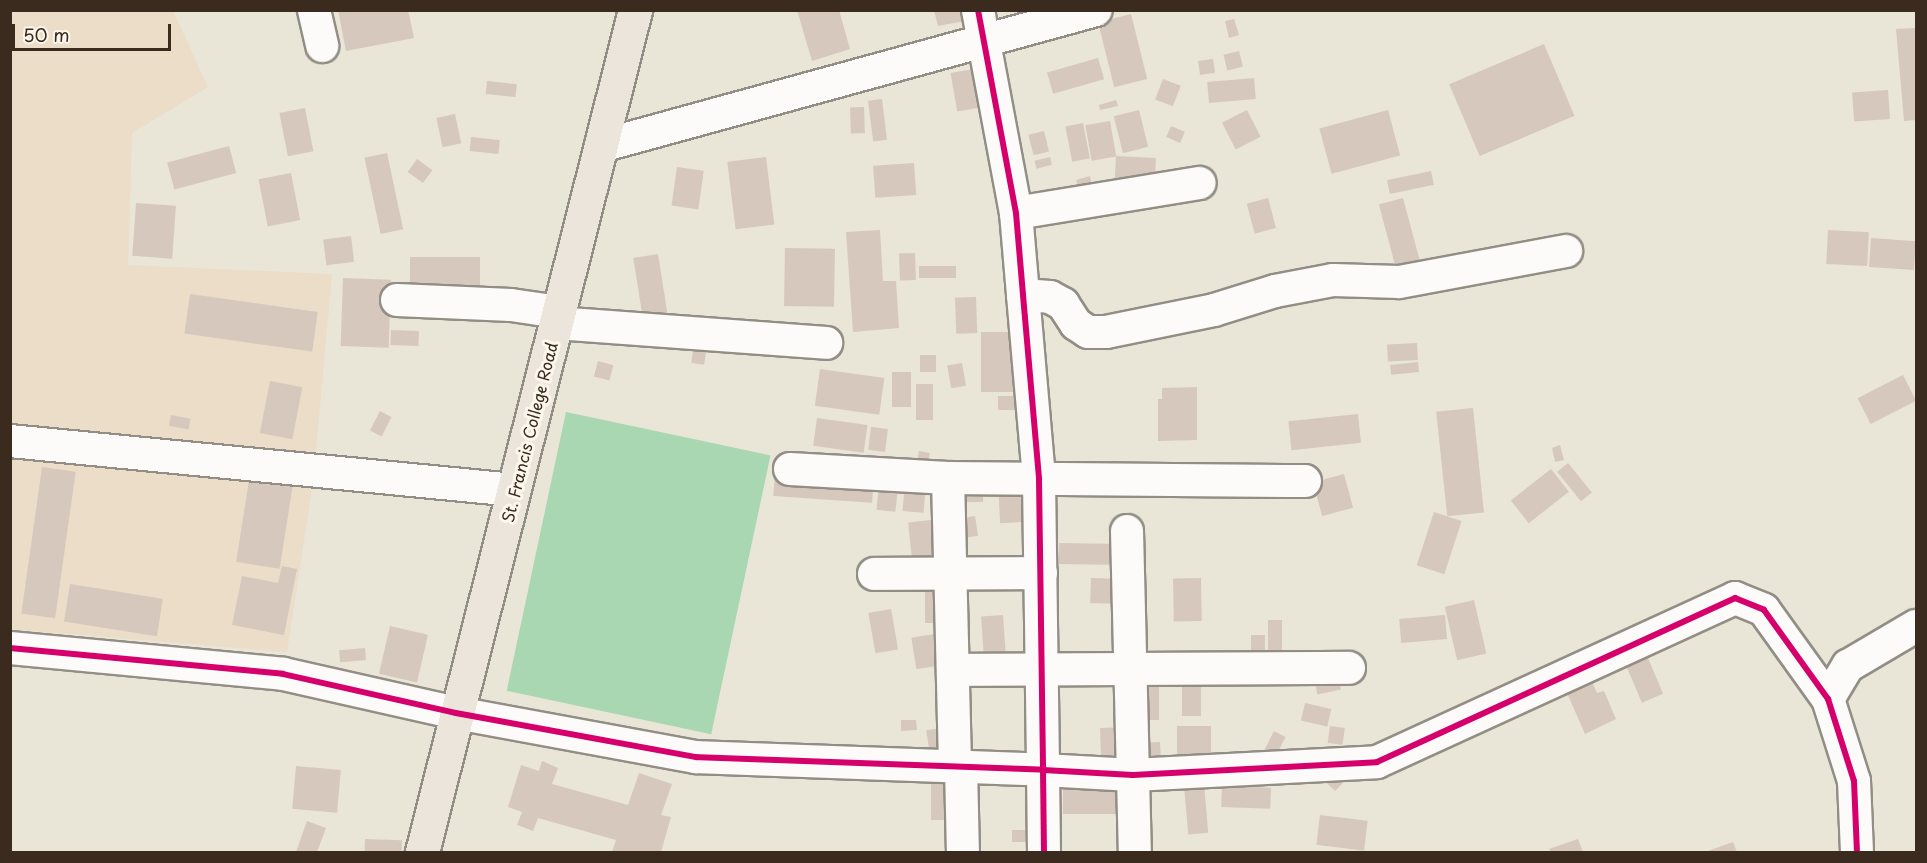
<!DOCTYPE html>
<html>
<head>
<meta charset="utf-8">
<style>
  body { margin:0 }
  #map { position:relative; width:1927px; height:863px; overflow:hidden; background:#e9e5d7; font-family:"Playpen Sans",sans-serif }
  div>[style] { position:absolute }
  [style*='--x'] { left:calc(var(--x)*1px); top:calc(var(--y)*1px); width:calc(var(--w)*1px); rotate:calc(var(--a)*1deg) }
  .built>* { inset:0; background:#ebddc8 }
  .green>* { inset:0; background:#a8d7b1; transform-origin:0 0 }
  .building>* { inset:0; background:#d7c8bd; transform-origin:0 0 }
  .roads { filter:drop-shadow(2px 0 #938e85) drop-shadow(-2px 0 #938e85) drop-shadow(0 2px #938e85) drop-shadow(0 -2px #938e85) }
  .minor>* { height:32px; margin:-16px; padding:0 16px; transform-origin:16px; border-radius:16px; background:#fcfbf9 }
  .major>* { height:33px; margin:-16.5px; padding:0 16.5px; transform-origin:16.5px; border-radius:16.5px; background:#ece5dc }
  .cycleway>* { height:6px; margin:-3px; padding:0 3px; transform-origin:3px; border-radius:3px; background:#d6006c }
  span { translate:-50% -50%; white-space:nowrap; text-align:center; line-height:1.15; -webkit-text-stroke:6px #fbf7ec; paint-order:stroke }
  .street-label { font-size:16px; color:#3b2a1e }
  .frame { position:absolute; inset:0; border:12px solid #3b2a1e; pointer-events:none }
  .scale { position:absolute; left:12px; top:24px; width:159px; height:27px; box-sizing:border-box; border:3px solid #3b2a1e; border-top:0; padding-left:8px; font-size:18px; line-height:21px; white-space:nowrap; color:#3b2a1e; -webkit-text-stroke:4px #fbf7ec; paint-order:stroke }
</style>
</head>
<body>
<div id="map">
  <div class="built">
    <div style="clip-path:polygon(10px 11px,173px 11px,208px 87px,132px 133px,128px 265px,332px 274px,313px 482px,287px 652px,11px 629px)"></div>
  </div>
  <div class="green">
    <div style="left:566px;top:412px;width:209px;height:285px;rotate:12deg"></div>
  </div>
  <div class="building">
    <div style="clip-path:polygon(338px 10px,408px 10px,414px 38px,346px 51px)"></div>
    <div style="clip-path:polygon(797px 10px,839px 10px,850px 49px,812px 61px)"></div>
    <div style="clip-path:polygon(934px 10px,963px 10px,965px 21px,938px 26px)"></div>
    <div style="left:1131px;top:14px;width:67px;height:34px;rotate:76deg"></div>
    <div style="clip-path:polygon(1234px 19px,1239px 35px,1229px 38px,1225px 21px)"></div>
    <div style="clip-path:polygon(1916px 28px,1916px 120px,1904px 121px,1896px 29px)"></div>
    <div style="left:1544px;top:44px;width:78px;height:103px;rotate:67deg"></div>
    <div style="left:1239px;top:51px;width:16px;height:16px;rotate:76deg"></div>
    <div style="left:1098px;top:58px;width:22px;height:53px;rotate:74deg"></div>
    <div style="left:1213px;top:59px;width:14px;height:15px;rotate:82deg"></div>
    <div style="left:985px;top:67px;width:39px;height:35px;rotate:80deg"></div>
    <div style="left:1254px;top:78px;width:21px;height:47px;rotate:85deg"></div>
    <div style="left:1163px;top:79px;width:19px;height:22px;rotate:21deg"></div>
    <div style="left:487px;top:81px;width:30px;height:13px;rotate:6deg"></div>
    <div style="left:1888px;top:90px;width:29px;height:36px;rotate:86deg"></div>
    <div style="left:882px;top:99px;width:41px;height:14px;rotate:83deg"></div>
    <div style="clip-path:polygon(1116px 100px,1118px 106px,1100px 110px,1099px 105px)"></div>
    <div style="left:864px;top:107px;width:26px;height:14px;rotate:88deg"></div>
    <div style="left:305px;top:108px;width:44px;height:26px;rotate:79deg"></div>
    <div style="left:1139px;top:110px;width:38px;height:26px;rotate:76deg"></div>
    <div style="left:1247px;top:110px;width:30px;height:28px;rotate:63deg"></div>
    <div style="left:1388px;top:110px;width:47px;height:71px;rotate:75deg"></div>
    <div style="left:455px;top:114px;width:30px;height:19px;rotate:78deg"></div>
    <div style="left:1110px;top:121px;width:36px;height:25px;rotate:80deg"></div>
    <div style="left:1083px;top:123px;width:36px;height:18px;rotate:79deg"></div>
    <div style="left:1171px;top:126px;width:15px;height:12px;rotate:23deg"></div>
    <div style="left:1044px;top:131px;width:21px;height:16px;rotate:76deg"></div>
    <div style="left:471px;top:137px;width:29px;height:14px;rotate:6deg"></div>
    <div style="left:229px;top:146px;width:28px;height:64px;rotate:75deg"></div>
    <div style="left:387px;top:153px;width:78px;height:23px;rotate:78deg"></div>
    <div style="left:1116px;top:156px;width:40px;height:24px;rotate:3deg"></div>
    <div style="left:766px;top:157px;width:68px;height:39px;rotate:83deg"></div>
    <div style="left:1050px;top:157px;width:8px;height:16px;rotate:76deg"></div>
    <div style="left:417px;top:159px;width:19px;height:16px;rotate:36deg"></div>
    <div style="left:914px;top:163px;width:32px;height:41px;rotate:86deg"></div>
    <div style="left:677px;top:167px;width:27px;height:39px;rotate:8deg"></div>
    <div style="left:1431px;top:171px;width:14px;height:45px;rotate:78deg"></div>
    <div style="left:291px;top:173px;width:48px;height:33px;rotate:79deg"></div>
    <div style="clip-path:polygon(1090px 176px,1092px 186px,1079px 189px,1076px 180px)"></div>
    <div style="left:1268px;top:198px;width:31px;height:22px;rotate:75deg"></div>
    <div style="left:1403px;top:198px;width:68px;height:25px;rotate:75deg"></div>
    <div style="left:136px;top:203px;width:40px;height:53px;rotate:4deg"></div>
    <div style="clip-path:polygon(880px 230px,883px 281px,896px 281px,899px 328px,853px 332px,846px 232px)"></div>
    <div style="left:1828px;top:230px;width:41px;height:34px;rotate:3deg"></div>
    <div style="left:351px;top:236px;width:26px;height:28px;rotate:83deg"></div>
    <div style="left:1871px;top:238px;width:45px;height:29px;rotate:4deg"></div>
    <div style="left:785px;top:248px;width:50px;height:58px;rotate:1deg"></div>
    <div style="left:915px;top:253px;width:27px;height:16px;rotate:88deg"></div>
    <div style="left:658px;top:254px;width:69px;height:25px;rotate:81deg"></div>
    <div style="left:410px;top:257px;width:70px;height:35px"></div>
    <div style="left:919px;top:266px;width:37px;height:12px"></div>
    <div style="left:343px;top:278px;width:48px;height:68px;rotate:2deg"></div>
    <div style="left:190px;top:294px;width:129px;height:40px;rotate:8deg"></div>
    <div style="left:976px;top:297px;width:36px;height:21px;rotate:88deg"></div>
    <div style="left:391px;top:330px;width:28px;height:15px;rotate:2deg"></div>
    <div style="left:981px;top:332px;width:34px;height:60px"></div>
    <div style="left:695px;top:339px;width:13px;height:24px;rotate:9deg"></div>
    <div style="left:1417px;top:343px;width:17px;height:30px;rotate:87deg"></div>
    <div style="left:920px;top:355px;width:16px;height:17px"></div>
    <div style="left:598px;top:361px;width:16px;height:16px;rotate:15deg"></div>
    <div style="left:1418px;top:362px;width:10px;height:28px;rotate:84deg"></div>
    <div style="left:962px;top:363px;width:23px;height:15px;rotate:80deg"></div>
    <div style="left:820px;top:369px;width:65px;height:37px;rotate:8deg"></div>
    <div style="left:892px;top:372px;width:19px;height:35px"></div>
    <div style="left:1903px;top:375px;width:29px;height:51px;rotate:63deg"></div>
    <div style="left:270px;top:381px;width:33px;height:53px;rotate:11deg"></div>
    <div style="left:916px;top:384px;width:17px;height:36px"></div>
    <div style="clip-path:polygon(1197px 387px,1197px 440px,1158px 441px,1158px 399px,1162px 399px,1162px 388px)"></div>
    <div style="left:998px;top:396px;width:21px;height:14px"></div>
    <div style="left:1473px;top:408px;width:105px;height:37px;rotate:84deg"></div>
    <div style="left:380px;top:411px;width:13px;height:22px;rotate:27deg"></div>
    <div style="left:1358px;top:414px;width:29px;height:70px;rotate:84deg"></div>
    <div style="left:171px;top:415px;width:20px;height:11px;rotate:11deg"></div>
    <div style="left:817px;top:418px;width:51px;height:28px;rotate:8deg"></div>
    <div style="left:871px;top:427px;width:17px;height:23px;rotate:7deg"></div>
    <div style="clip-path:polygon(1560px 445px,1564px 460px,1555px 462px,1552px 448px)"></div>
    <div style="left:919px;top:451px;width:11px;height:16px;rotate:10deg"></div>
    <div style="left:1568px;top:463px;width:38px;height:14px;rotate:51deg"></div>
    <div style="left:42px;top:467px;width:34px;height:148px;rotate:8deg"></div>
    <div style="left:251px;top:468px;width:44px;height:95px;rotate:9deg"></div>
    <div style="left:1551px;top:469px;width:29px;height:51px;rotate:52deg"></div>
    <div style="left:775px;top:472px;width:99px;height:24px;rotate:4deg"></div>
    <div style="left:1344px;top:474px;width:35px;height:32px;rotate:75deg"></div>
    <div style="left:983px;top:481px;width:21px;height:28px;rotate:90deg"></div>
    <div style="left:1021px;top:481px;width:41px;height:23px;rotate:87deg"></div>
    <div style="left:905px;top:483px;width:21px;height:28px;rotate:5deg"></div>
    <div style="left:879px;top:486px;width:19px;height:24px;rotate:6deg"></div>
    <div style="left:1434px;top:512px;width:29px;height:56px;rotate:18deg"></div>
    <div style="left:975px;top:516px;width:20px;height:18px;rotate:81deg"></div>
    <div style="left:931px;top:520px;width:37px;height:23px;rotate:84deg"></div>
    <div style="left:1059px;top:543px;width:64px;height:21px;rotate:1deg"></div>
    <div style="clip-path:polygon(282px 566px,297px 569px,284px 635px,232px 625px,242px 576px,278px 583px)"></div>
    <div style="left:1091px;top:578px;width:31px;height:25px;rotate:2deg"></div>
    <div style="left:1201px;top:578px;width:43px;height:28px;rotate:89deg"></div>
    <div style="left:925px;top:581px;width:23px;height:42px"></div>
    <div style="left:70px;top:584px;width:94px;height:38px;rotate:9deg"></div>
    <div style="left:1474px;top:600px;width:55px;height:30px;rotate:77deg"></div>
    <div style="left:891px;top:609px;width:41px;height:23px;rotate:80deg"></div>
    <div style="left:1003px;top:615px;width:39px;height:22px;rotate:86deg"></div>
    <div style="left:1445px;top:615px;width:24px;height:46px;rotate:85deg"></div>
    <div style="left:1268px;top:620px;width:14px;height:42px"></div>
    <div style="left:390px;top:626px;width:39px;height:49px;rotate:13deg"></div>
    <div style="left:941px;top:633px;width:32px;height:30px;rotate:81deg"></div>
    <div style="left:1251px;top:635px;width:14px;height:27px"></div>
    <div style="left:1642px;top:644px;width:54px;height:23px;rotate:67deg"></div>
    <div style="left:365px;top:648px;width:12px;height:26px;rotate:85deg"></div>
    <div style="left:1337px;top:671px;width:19px;height:24px;rotate:78deg"></div>
    <div style="left:1182px;top:675px;width:19px;height:41px"></div>
    <div style="clip-path:polygon(1589px 675px,1597px 693px,1604px 691px,1616px 719px,1585px 734px,1564px 686px)"></div>
    <div style="left:1141px;top:679px;width:18px;height:41px"></div>
    <div style="left:1305px;top:703px;width:27px;height:18px;rotate:13deg"></div>
    <div style="clip-path:polygon(901px 720px,916px 720px,917px 730px,901px 731px)"></div>
    <div style="left:1177px;top:726px;width:34px;height:33px"></div>
    <div style="left:1330px;top:726px;width:15px;height:17px;rotate:8deg"></div>
    <div style="left:1128px;top:727px;width:32px;height:28px;rotate:88deg"></div>
    <div style="left:941px;top:728px;width:19px;height:15px;rotate:81deg"></div>
    <div style="left:1274px;top:731px;width:13px;height:21px;rotate:27deg"></div>
    <div style="left:1160px;top:742px;width:18px;height:23px;rotate:87deg"></div>
    <div style="clip-path:polygon(542px 761px,558px 768px,552px 784px,628px 805px,639px 773px,672px 784px,661px 815px,671px 817px,661px 852px,612px 852px,616px 840px,538px 818px,533px 831px,517px 825px,522px 812px,508px 807px,521px 765px,539px 771px)"></div>
    <div style="left:296px;top:766px;width:45px;height:43px;rotate:5deg"></div>
    <div style="left:931px;top:767px;width:23px;height:53px"></div>
    <div style="left:1331px;top:772px;width:16px;height:11px;rotate:43deg"></div>
    <div style="left:1203px;top:773px;width:60px;height:20px;rotate:85deg"></div>
    <div style="left:1063px;top:777px;width:62px;height:37px"></div>
    <div style="left:1222px;top:786px;width:49px;height:21px;rotate:2deg"></div>
    <div style="left:1320px;top:815px;width:48px;height:30px;rotate:7deg"></div>
    <div style="clip-path:polygon(307px 821px,326px 828px,317px 852px,296px 852px)"></div>
    <div style="left:1029px;top:830px;width:12px;height:17px;rotate:90deg"></div>
    <div style="left:365px;top:839px;width:37px;height:13px;rotate:2deg"></div>
    <div style="clip-path:polygon(1578px 839px,1583px 852px,1551px 852px,1549px 849px)"></div>
    <div style="clip-path:polygon(1733px 842px,1737px 852px,1705px 852px)"></div>
  </div>
  <div class="roads">
    <div class="minor">
      <div style="--x:314;--y:10;--w:37;--a:77"></div>
      <div style="--x:978;--y:10;--w:207;--a:79.4"></div>
      <div style="--x:1016;--y:213;--w:82;--a:85.1"></div>
      <div style="--x:1023;--y:295;--w:185;--a:85"></div>
      <div style="--x:1039;--y:479;--w:291;--a:89.2"></div>
      <div style="--x:1043;--y:770;--w:90;--a:3.2"></div>
      <div style="--x:1133;--y:775;--w:244;--a:-3"></div>
      <div style="--x:1377;--y:762;--w:394;--a:-24.6"></div>
      <div style="--x:1735;--y:598;--w:31;--a:22"></div>
      <div style="--x:1764;--y:610;--w:110;--a:54.3"></div>
      <div style="--x:1828;--y:699;--w:86;--a:72.4"></div>
      <div style="--x:1854;--y:781;--w:71;--a:87.6"></div>
      <div style="--x:601;--y:146;--w:513;--a:-15.36"></div>
      <div style="--x:1016;--y:213;--w:186;--a:-9.3"></div>
      <div style="--x:1023;--y:295;--w:27;--a:4"></div>
      <div style="--x:1050;--y:297;--w:15;--a:28"></div>
      <div style="--x:1063;--y:304;--w:24;--a:57"></div>
      <div style="--x:1076;--y:324;--w:14;--a:34"></div>
      <div style="--x:1088;--y:332;--w:18;--a:0"></div>
      <div style="--x:1106;--y:332;--w:110;--a:-11.5"></div>
      <div style="--x:1214;--y:310;--w:64;--a:-17.3"></div>
      <div style="--x:1275;--y:291;--w:59;--a:-10.7"></div>
      <div style="--x:1333;--y:280;--w:66;--a:1.7"></div>
      <div style="--x:1399;--y:282;--w:170;--a:-10.5"></div>
      <div style="--x:397;--y:300;--w:114;--a:2.5"></div>
      <div style="--x:511;--y:305;--w:49;--a:8.3"></div>
      <div style="--x:556;--y:323;--w:271;--a:4.2"></div>
      <div style="--x:10;--y:441;--w:506;--a:5.55"></div>
      <div style="--x:790;--y:469;--w:158;--a:3.3"></div>
      <div style="--x:948;--y:478;--w:357;--a:0.5"></div>
      <div style="--x:948;--y:478;--w:288;--a:88.6"></div>
      <div style="--x:1127;--y:531;--w:321;--a:88.6"></div>
      <div style="--x:874;--y:574;--w:167;--a:-0.3"></div>
      <div style="--x:10;--y:648;--w:274;--a:5.4"></div>
      <div style="--x:283;--y:674;--w:177;--a:12.7"></div>
      <div style="--x:456;--y:713;--w:244;--a:10.4"></div>
      <div style="--x:696;--y:757;--w:347;--a:2.1"></div>
      <div style="--x:1043;--y:770;--w:82;--a:89.3"></div>
      <div style="--x:956;--y:670;--w:393;--a:-0.3"></div>
      <div style="--x:1828;--y:699;--w:39;--a:-59"></div>
      <div style="--x:1848;--y:666;--w:79;--a:-30.5"></div>
      <div style="--x:961;--y:767;--w:85;--a:88.7"></div>
    </div>
    <div class="major">
      <div style="--x:422;--y:852;--w:869;--a:-75.8"></div>
    </div>
  </div>
  <div class="cycleway">
    <div style="--x:978;--y:10;--w:207;--a:79.4"></div>
    <div style="--x:1016;--y:213;--w:82;--a:85.1"></div>
    <div style="--x:1023;--y:295;--w:185;--a:85"></div>
    <div style="--x:1039;--y:479;--w:291;--a:89.2"></div>
    <div style="--x:1043;--y:770;--w:90;--a:3.2"></div>
    <div style="--x:1133;--y:775;--w:244;--a:-3"></div>
    <div style="--x:1377;--y:762;--w:394;--a:-24.6"></div>
    <div style="--x:1735;--y:598;--w:31;--a:22"></div>
    <div style="--x:1764;--y:610;--w:110;--a:54.3"></div>
    <div style="--x:1828;--y:699;--w:86;--a:72.4"></div>
    <div style="--x:1854;--y:781;--w:71;--a:87.6"></div>
    <div style="--x:10;--y:648;--w:274;--a:5.4"></div>
    <div style="--x:283;--y:674;--w:177;--a:12.7"></div>
    <div style="--x:456;--y:713;--w:244;--a:10.4"></div>
    <div style="--x:696;--y:757;--w:347;--a:2.1"></div>
    <div style="--x:1043;--y:770;--w:82;--a:89.3"></div>
  </div>
  <div class="street-label">
    <span style="left:529px;top:432px;rotate:-76deg">St. Francis College Road</span>
  </div>
  <div class="frame"></div>
  <div class="scale">50 m</div>
</div>
</body>
</html>
